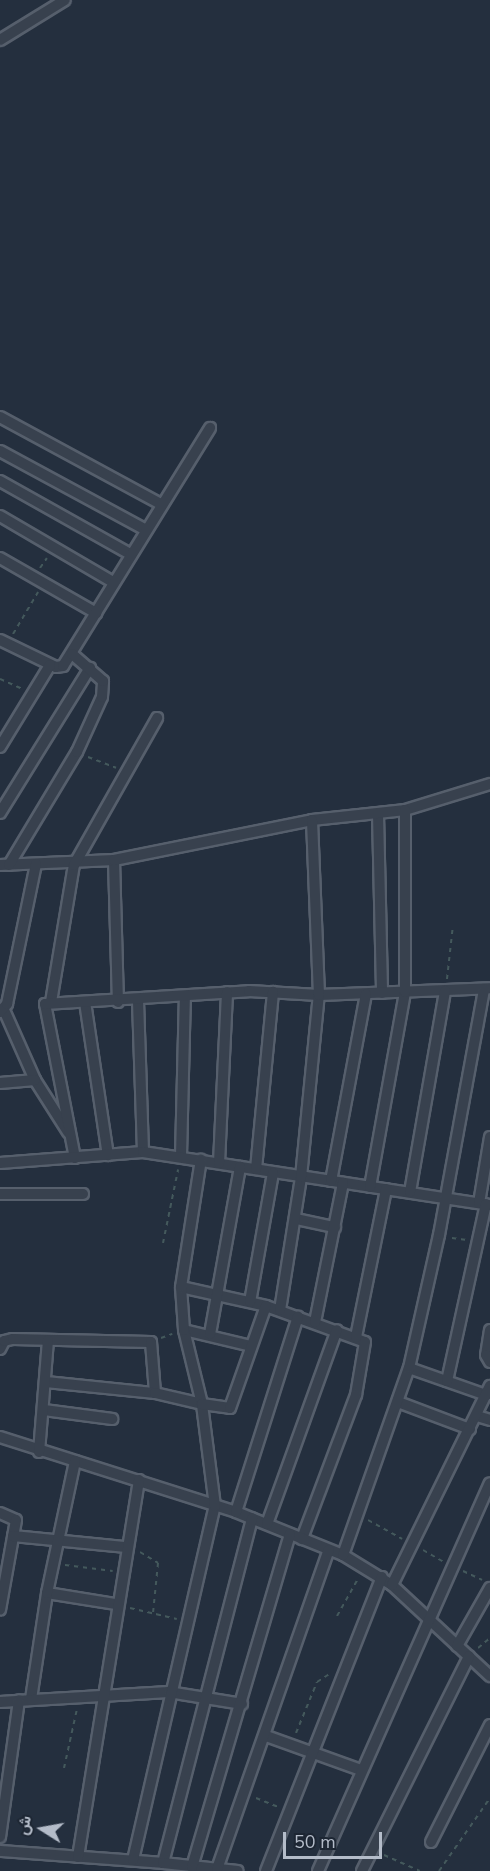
<!DOCTYPE html>
<html>
<head>
<meta charset="utf-8">
<style>
  body { margin:0 }
  #map { position:relative; width:490px; height:1871px; overflow:hidden; background:#242f3e; font-family:"Nunito Sans",Vazirmatn,sans-serif }
  div>[style] { position:absolute }
  [style*='--x'] { left:calc(var(--x)*1px); top:calc(var(--y)*1px); width:calc(var(--w)*1px); rotate:calc(var(--a)*1deg) }
  .path>* { height:2px; margin-top:-1px; transform-origin:0; background:repeating-linear-gradient(90deg,#44595c 0 4.5px,transparent 0 9px) }
  .roads { filter:drop-shadow(2px 0 #565f6c) drop-shadow(-2px 0 #565f6c) drop-shadow(0 2px #565f6c) drop-shadow(0 -2px #565f6c) }
  .minor>* { height:10px; margin:-5px; padding:0 5px; transform-origin:5px; border-radius:5px; background:#38414e }
  span { translate:-50% -50%; white-space:nowrap; text-align:center; line-height:1.15; -webkit-text-stroke:4.5px #1d2633; paint-order:stroke }
  .north { position:absolute; left:12px; top:1799px; width:60px; height:60px; -webkit-text-stroke:4px #1d2633; paint-order:stroke; rotate:281deg; font-size:16px; font-weight:700; line-height:24px; text-align:center; color:#b4bcc9 }
  .north::after { content:''; display:block; margin:auto; width:21px; height:27px; background:#b4bcc9; clip-path:polygon(50% 0,100% 100%,50% 72%,0 100%) }
  .scale { position:absolute; left:283px; top:1832px; width:99px; height:27px; box-sizing:border-box; border:3px solid #b4bcc9; border-top:0; padding-left:8px; font-size:18px; line-height:21px; white-space:nowrap; color:#b4bcc9; -webkit-text-stroke:4px #1d2633; paint-order:stroke }
</style>
</head>
<body>
<div id="map">
  <div class="path">
    <div style="--x:40;--y:568;--w:12;--a:-55"></div>
    <div style="--x:13;--y:634;--w:49;--a:-59.2"></div>
    <div style="--x:0;--y:679;--w:24;--a:24"></div>
    <div style="--x:88;--y:757;--w:30;--a:21"></div>
    <div style="--x:447;--y:979;--w:54;--a:-83.7"></div>
    <div style="--x:452;--y:1238;--w:15;--a:8"></div>
    <div style="--x:163;--y:1243;--w:75;--a:-78.4"></div>
    <div style="--x:161;--y:1338;--w:12;--a:-20"></div>
    <div style="--x:368;--y:1520;--w:39;--a:29"></div>
    <div style="--x:423;--y:1550;--w:24;--a:30"></div>
    <div style="--x:140;--y:1552;--w:21;--a:31"></div>
    <div style="--x:158;--y:1563;--w:50;--a:95.7"></div>
    <div style="--x:65;--y:1565;--w:48;--a:7.1"></div>
    <div style="--x:463;--y:1571;--w:21;--a:25"></div>
    <div style="--x:130;--y:1608;--w:48;--a:13.2"></div>
    <div style="--x:337;--y:1616;--w:45;--a:-60.6"></div>
    <div style="--x:478;--y:1648;--w:16;--a:-40"></div>
    <div style="--x:296;--y:1733;--w:55;--a:-67.6"></div>
    <div style="--x:317;--y:1682;--w:17;--a:-33"></div>
    <div style="--x:64;--y:1768;--w:60;--a:-77.6"></div>
    <div style="--x:256;--y:1798;--w:24;--a:22"></div>
    <div style="--x:384;--y:1855;--w:39;--a:24"></div>
    <div style="--x:439;--y:1871;--w:89;--a:-55.1"></div>
  </div>
  <div class="roads">
    <div class="minor">
      <div style="--x:0;--y:40;--w:76;--a:-31.6"></div>
      <div style="--x:0;--y:417;--w:183;--a:28.4"></div>
      <div style="--x:0;--y:451;--w:164;--a:28.4"></div>
      <div style="--x:0;--y:481;--w:149;--a:29.3"></div>
      <div style="--x:0;--y:516;--w:131;--a:30.3"></div>
      <div style="--x:0;--y:558;--w:111;--a:29.8"></div>
      <div style="--x:0;--y:640;--w:62;--a:25.7"></div>
      <div style="--x:56;--y:667;--w:7;--a:-8"></div>
      <div style="--x:63;--y:666;--w:280;--a:-58.3"></div>
      <div style="--x:0;--y:747;--w:96;--a:-58.6"></div>
      <div style="--x:0;--y:813;--w:171;--a:-58.2"></div>
      <div style="--x:378;--y:814;--w:179;--a:88.7"></div>
      <div style="--x:114;--y:860;--w:142;--a:88.4"></div>
      <div style="--x:0;--y:865;--w:114;--a:-2.5"></div>
      <div style="--x:114;--y:860;--w:202;--a:-11.4"></div>
      <div style="--x:312;--y:820;--w:94;--a:-6.1"></div>
      <div style="--x:405;--y:810;--w:89;--a:-17"></div>
      <div style="--x:9;--y:865;--w:132;--a:-59"></div>
      <div style="--x:77;--y:752;--w:60;--a:-65.6"></div>
      <div style="--x:102;--y:697;--w:16;--a:-86"></div>
      <div style="--x:103;--y:681;--w:41;--a:-138.9"></div>
      <div style="--x:138;--y:1001;--w:151;--a:88.1"></div>
      <div style="--x:51;--y:1002;--w:139;--a:-80.5"></div>
      <div style="--x:74;--y:865;--w:169;--a:-60.5"></div>
      <div style="--x:85;--y:1002;--w:155;--a:81.5"></div>
      <div style="--x:4;--y:1010;--w:77;--a:66.1"></div>
      <div style="--x:35;--y:1080;--w:62;--a:57.6"></div>
      <div style="--x:0;--y:1012;--w:11;--a:-49"></div>
      <div style="--x:7;--y:1004;--w:143;--a:-78.3"></div>
      <div style="--x:0;--y:1083;--w:35;--a:-5"></div>
      <div style="--x:181;--y:1156;--w:160;--a:-88.6"></div>
      <div style="--x:75;--y:1158;--w:157;--a:-101"></div>
      <div style="--x:45;--y:1004;--w:204;--a:-3.6"></div>
      <div style="--x:249;--y:991;--w:70;--a:3.3"></div>
      <div style="--x:319;--y:995;--w:171;--a:-2.3"></div>
      <div style="--x:0;--y:1163;--w:143;--a:-4.4"></div>
      <div style="--x:143;--y:1152;--w:351;--a:8.7"></div>
      <div style="--x:219;--y:1163;--w:171;--a:-87.3"></div>
      <div style="--x:256;--y:1169;--w:178;--a:-84.5"></div>
      <div style="--x:331;--y:1181;--w:190;--a:-79.4"></div>
      <div style="--x:370;--y:1187;--w:198;--a:-79.8"></div>
      <div style="--x:405;--y:992;--w:182;--a:-90"></div>
      <div style="--x:410;--y:1192;--w:204;--a:-80.1"></div>
      <div style="--x:0;--y:1194;--w:83;--a:0"></div>
      <div style="--x:479;--y:1203;--w:67;--a:-80.5"></div>
      <div style="--x:296;--y:1219;--w:40;--a:12"></div>
      <div style="--x:181;--y:1287;--w:87;--a:12.6"></div>
      <div style="--x:266;--y:1306;--w:105;--a:20"></div>
      <div style="--x:365;--y:1342;--w:54;--a:99.6"></div>
      <div style="--x:356;--y:1395;--w:154;--a:110.6"></div>
      <div style="--x:250;--y:1302;--w:131;--a:-79.9"></div>
      <div style="--x:280;--y:1310;--w:135;--a:-81"></div>
      <div style="--x:301;--y:1177;--w:183;--a:-84.4"></div>
      <div style="--x:319;--y:995;--w:175;--a:-92.3"></div>
      <div style="--x:315;--y:1322;--w:142;--a:-78.6"></div>
      <div style="--x:184;--y:1330;--w:69;--a:13.4"></div>
      <div style="--x:490;--y:1330;--w:25;--a:99"></div>
      <div style="--x:486;--y:1355;--w:8;--a:60"></div>
      <div style="--x:210;--y:1334;--w:170;--a:-79.8"></div>
      <div style="--x:356;--y:1337;--w:151;--a:-78.5"></div>
      <div style="--x:0;--y:1349;--w:9;--a:-63"></div>
      <div style="--x:4;--y:1341;--w:9;--a:-13"></div>
      <div style="--x:13;--y:1339;--w:138;--a:1.2"></div>
      <div style="--x:151;--y:1342;--w:51;--a:85.5"></div>
      <div style="--x:409;--y:1368;--w:82;--a:19.3"></div>
      <div style="--x:447;--y:1381;--w:181;--a:-77.6"></div>
      <div style="--x:46;--y:1382;--w:110;--a:5.8"></div>
      <div style="--x:155;--y:1393;--w:48;--a:13.2"></div>
      <div style="--x:202;--y:1404;--w:76;--a:-103.7"></div>
      <div style="--x:184;--y:1330;--w:43;--a:-94"></div>
      <div style="--x:181;--y:1287;--w:129;--a:-81.1"></div>
      <div style="--x:398;--y:1402;--w:77;--a:20.6"></div>
      <div style="--x:44;--y:1410;--w:69;--a:7.5"></div>
      <div style="--x:477;--y:1416;--w:14;--a:17"></div>
      <div style="--x:0;--y:1437;--w:248;--a:17.6"></div>
      <div style="--x:236;--y:1512;--w:115;--a:21.9"></div>
      <div style="--x:343;--y:1555;--w:57;--a:31.5"></div>
      <div style="--x:392;--y:1585;--w:134;--a:42.9"></div>
      <div style="--x:39;--y:1452;--w:112;--a:-85.4"></div>
      <div style="--x:236;--y:1512;--w:205;--a:-72.4"></div>
      <div style="--x:0;--y:1513;--w:17;--a:24"></div>
      <div style="--x:16;--y:1520;--w:91;--a:100.1"></div>
      <div style="--x:267;--y:1524;--w:206;--a:-70.2"></div>
      <div style="--x:13;--y:1536;--w:114;--a:5.6"></div>
      <div style="--x:343;--y:1555;--w:198;--a:-70.6"></div>
      <div style="--x:409;--y:1368;--w:136;--a:-77.3"></div>
      <div style="--x:439;--y:1235;--w:250;--a:-79.6"></div>
      <div style="--x:392;--y:1585;--w:222;--a:-63.8"></div>
      <div style="--x:47;--y:1593;--w:70;--a:9.1"></div>
      <div style="--x:457;--y:1646;--w:67;--a:-60.4"></div>
      <div style="--x:31;--y:1699;--w:107;--a:-81.4"></div>
      <div style="--x:47;--y:1593;--w:135;--a:-78"></div>
      <div style="--x:0;--y:1702;--w:169;--a:-3.4"></div>
      <div style="--x:169;--y:1692;--w:74;--a:9.3"></div>
      <div style="--x:266;--y:1736;--w:101;--a:19.7"></div>
      <div style="--x:0;--y:1837;--w:138;--a:-82.1"></div>
      <div style="--x:431;--y:1842;--w:131;--a:-63.2"></div>
      <div style="--x:0;--y:1851;--w:163;--a:4.2"></div>
      <div style="--x:163;--y:1863;--w:356;--a:-75.5"></div>
      <div style="--x:78;--y:1857;--w:382;--a:-80.8"></div>
      <div style="--x:133;--y:1860;--w:363;--a:-77"></div>
      <div style="--x:215;--y:1506;--w:103;--a:-97.3"></div>
      <div style="--x:202;--y:1404;--w:28;--a:8"></div>
      <div style="--x:230;--y:1408;--w:108;--a:-70.6"></div>
      <div style="--x:163;--y:1863;--w:75;--a:6.1"></div>
      <div style="--x:192;--y:1867;--w:347;--a:-73.6"></div>
      <div style="--x:217;--y:1869;--w:338;--a:-70.7"></div>
      <div style="--x:266;--y:1871;--w:316;--a:-68.5"></div>
      <div style="--x:318;--y:1871;--w:424;--a:-66.1"></div>
      <div style="--x:362;--y:1871;--w:240;--a:-63.5"></div>
    </div>
  </div>
  <div class="north">ش</div>
  <div class="scale">50 m</div>
</div>
</body>
</html>
